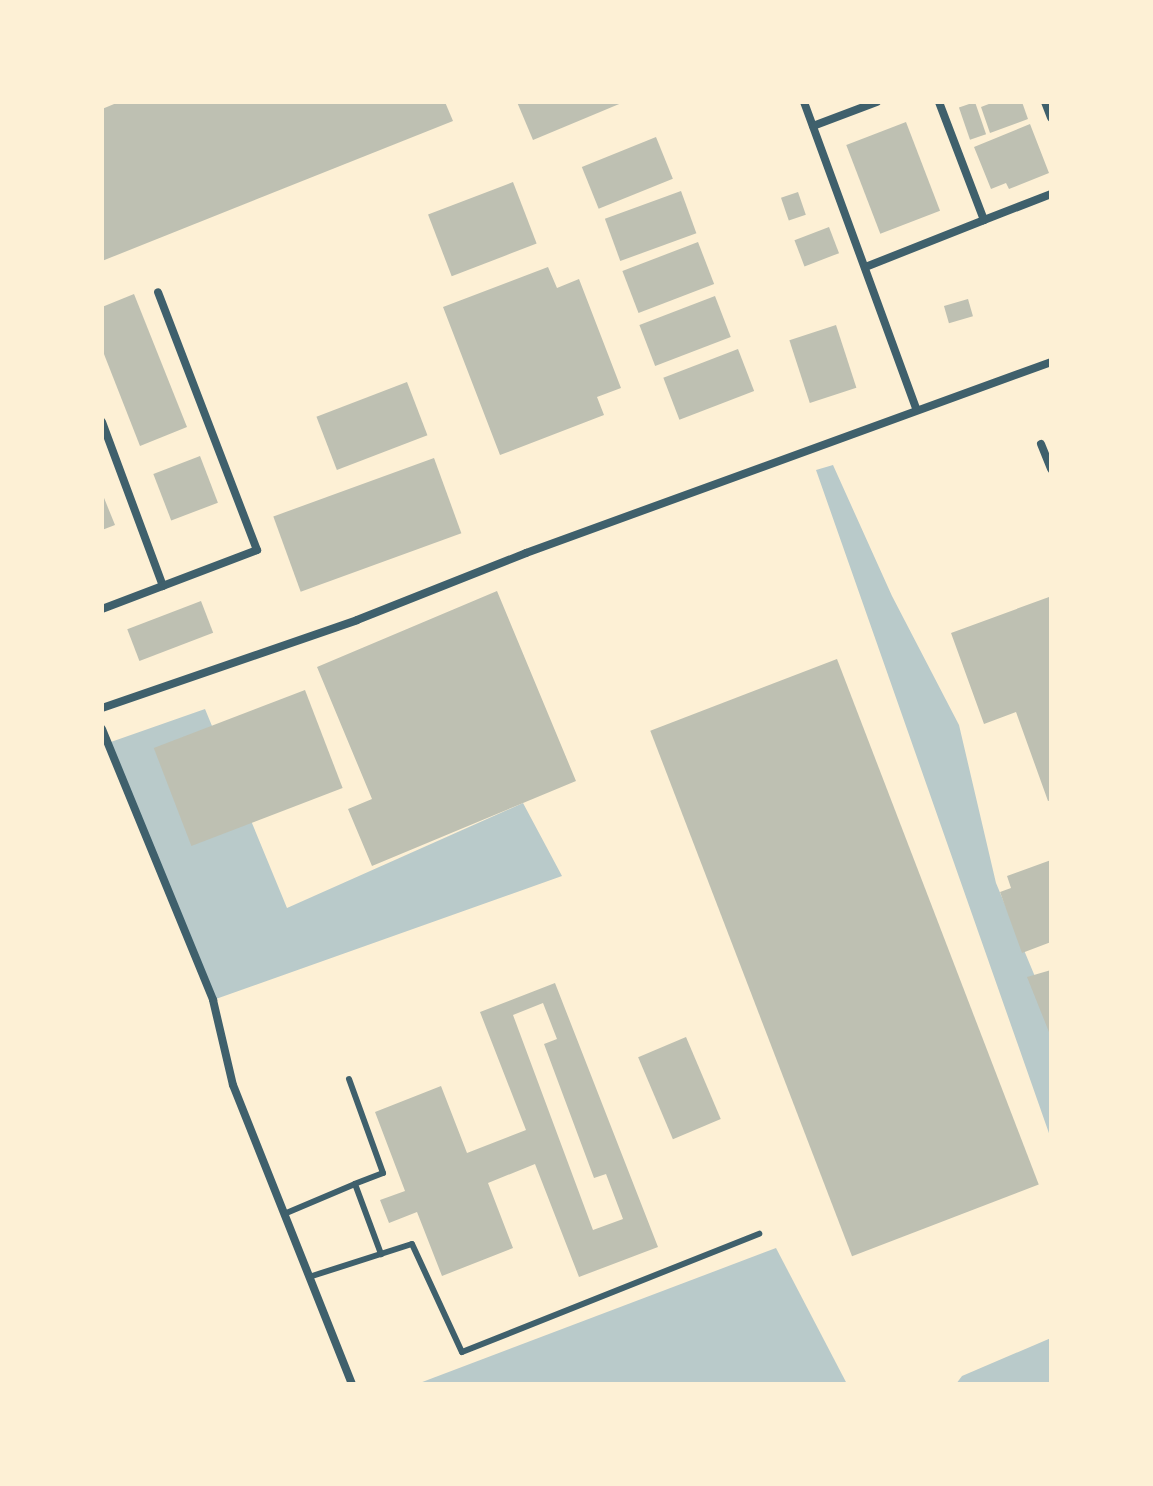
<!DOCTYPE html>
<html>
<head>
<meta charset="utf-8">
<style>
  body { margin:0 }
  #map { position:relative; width:1153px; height:1486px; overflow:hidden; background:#fdf0d5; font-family:"PT Sans Narrow",sans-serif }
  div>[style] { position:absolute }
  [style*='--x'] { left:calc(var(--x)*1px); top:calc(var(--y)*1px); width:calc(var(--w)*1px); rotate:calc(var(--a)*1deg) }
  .green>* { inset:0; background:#b9caca }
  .building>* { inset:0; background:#bec0b2; transform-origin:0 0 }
  .service>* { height:6px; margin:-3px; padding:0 3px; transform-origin:3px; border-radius:3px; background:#3f606c }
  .minor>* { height:8px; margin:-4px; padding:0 4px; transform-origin:4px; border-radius:4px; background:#3f606c }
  span { translate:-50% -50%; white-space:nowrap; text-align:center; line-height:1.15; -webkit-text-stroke:8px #fdf0d5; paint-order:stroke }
  .frame { position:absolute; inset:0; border:104px solid #fdf0d5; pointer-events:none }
</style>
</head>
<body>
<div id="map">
  <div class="green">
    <div style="clip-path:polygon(833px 465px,892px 596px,959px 725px,996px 883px,1051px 1015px,1051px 1139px,816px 470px)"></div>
    <div style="clip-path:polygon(205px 709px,287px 908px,523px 803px,562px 876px,213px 1000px,108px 743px)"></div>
    <div style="clip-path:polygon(776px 1248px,847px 1384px,417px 1384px)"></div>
    <div style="clip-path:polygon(1051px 1338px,1051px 1384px,956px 1384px,962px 1376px)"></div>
  </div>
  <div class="building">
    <div style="clip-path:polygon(119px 102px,445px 102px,453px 121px,102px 261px,102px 109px)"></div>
    <div style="clip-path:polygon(517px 102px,624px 102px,533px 140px)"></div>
    <div style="left:975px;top:102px;width:34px;height:17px;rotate:71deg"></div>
    <div style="clip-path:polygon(994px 102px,1022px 102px,1028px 119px,990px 133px,981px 107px)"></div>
    <div style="left:906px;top:122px;width:95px;height:64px;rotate:69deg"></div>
    <div style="clip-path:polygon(1030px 124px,1049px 173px,1009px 189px,1006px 183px,991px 189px,974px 147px)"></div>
    <div style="left:656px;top:137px;width:45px;height:80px;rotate:68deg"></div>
    <div style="left:513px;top:182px;width:66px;height:91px;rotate:69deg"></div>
    <div style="left:681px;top:191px;width:45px;height:81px;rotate:70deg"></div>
    <div style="left:798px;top:192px;width:24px;height:18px;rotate:71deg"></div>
    <div style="left:829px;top:227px;width:28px;height:37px;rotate:69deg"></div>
    <div style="left:698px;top:242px;width:45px;height:81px;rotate:69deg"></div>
    <div style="clip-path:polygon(548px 267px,557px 288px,579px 279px,621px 388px,597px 397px,604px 415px,500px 455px,443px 307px)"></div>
    <div style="clip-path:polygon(134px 294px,187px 427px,140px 446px,102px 349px,102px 307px)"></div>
    <div style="left:715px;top:296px;width:44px;height:81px;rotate:69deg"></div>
    <div style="left:968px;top:299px;width:18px;height:25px;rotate:74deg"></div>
    <div style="left:836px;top:325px;width:66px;height:49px;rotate:72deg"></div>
    <div style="left:738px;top:349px;width:45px;height:80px;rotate:69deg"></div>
    <div style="left:407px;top:382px;width:57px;height:97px;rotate:69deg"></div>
    <div style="left:200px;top:456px;width:50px;height:50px;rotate:69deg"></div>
    <div style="left:434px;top:458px;width:80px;height:171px;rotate:70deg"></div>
    <div style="clip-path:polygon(102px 493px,115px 525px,102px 530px)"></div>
    <div style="clip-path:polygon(497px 591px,576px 781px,372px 866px,348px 809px,372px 799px,317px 667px)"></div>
    <div style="clip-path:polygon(1049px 597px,1051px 800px,1048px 801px,1016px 712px,984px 724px,951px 633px)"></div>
    <div style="left:201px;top:601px;width:34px;height:79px;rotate:69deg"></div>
    <div style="left:837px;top:659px;width:563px;height:200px;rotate:69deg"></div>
    <div style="left:305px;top:690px;width:105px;height:162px;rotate:69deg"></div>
    <div style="clip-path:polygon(1051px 860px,1051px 942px,1022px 953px,1000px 892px,1011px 888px,1007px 876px)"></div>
    <div style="clip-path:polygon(1051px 970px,1051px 1037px,1027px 977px)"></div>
    <div style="clip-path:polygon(evenodd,555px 983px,658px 1247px,579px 1277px,535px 1164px,488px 1183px,513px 1248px,442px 1276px,417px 1212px,389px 1223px,380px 1200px,405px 1191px,375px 1112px,441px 1086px,467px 1153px,526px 1130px,480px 1012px,555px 983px,543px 1003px,557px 1039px,544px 1044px,594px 1178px,606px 1174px,623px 1219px,593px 1230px,513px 1015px,543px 1003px)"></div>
    <div style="left:686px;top:1037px;width:89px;height:52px;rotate:67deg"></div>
  </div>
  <div class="service">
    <div style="--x:349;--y:1079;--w:100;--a:70.1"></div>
    <div style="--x:383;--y:1173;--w:30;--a:159"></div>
    <div style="--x:355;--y:1184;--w:75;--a:69.6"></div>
    <div style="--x:284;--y:1214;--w:77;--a:-22.9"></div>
    <div style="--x:309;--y:1277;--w:108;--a:-17.8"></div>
    <div style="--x:412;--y:1244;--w:119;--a:65.2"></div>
    <div style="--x:462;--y:1352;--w:320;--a:-21.7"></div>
  </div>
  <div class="minor">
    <div style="--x:804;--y:102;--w:328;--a:69.9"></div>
    <div style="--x:1045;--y:102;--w:17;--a:69"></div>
    <div style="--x:813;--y:126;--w:68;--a:-20.6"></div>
    <div style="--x:984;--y:220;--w:72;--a:-21.2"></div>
    <div style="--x:868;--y:266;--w:125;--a:-21.6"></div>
    <div style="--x:984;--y:220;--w:126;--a:-110.9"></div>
    <div style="--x:102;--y:422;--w:175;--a:69.6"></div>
    <div style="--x:1041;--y:444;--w:27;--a:68"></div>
    <div style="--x:102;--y:609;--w:166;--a:-20.8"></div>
    <div style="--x:257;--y:550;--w:276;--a:-111"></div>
    <div style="--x:102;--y:708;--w:270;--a:-19"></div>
    <div style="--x:357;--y:620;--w:182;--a:-21.6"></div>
    <div style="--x:526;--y:553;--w:559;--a:-19.99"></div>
    <div style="--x:102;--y:729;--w:293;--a:67.7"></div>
    <div style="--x:213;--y:1000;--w:87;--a:76.8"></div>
    <div style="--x:233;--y:1085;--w:322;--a:68.3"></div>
  </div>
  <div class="frame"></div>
</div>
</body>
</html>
